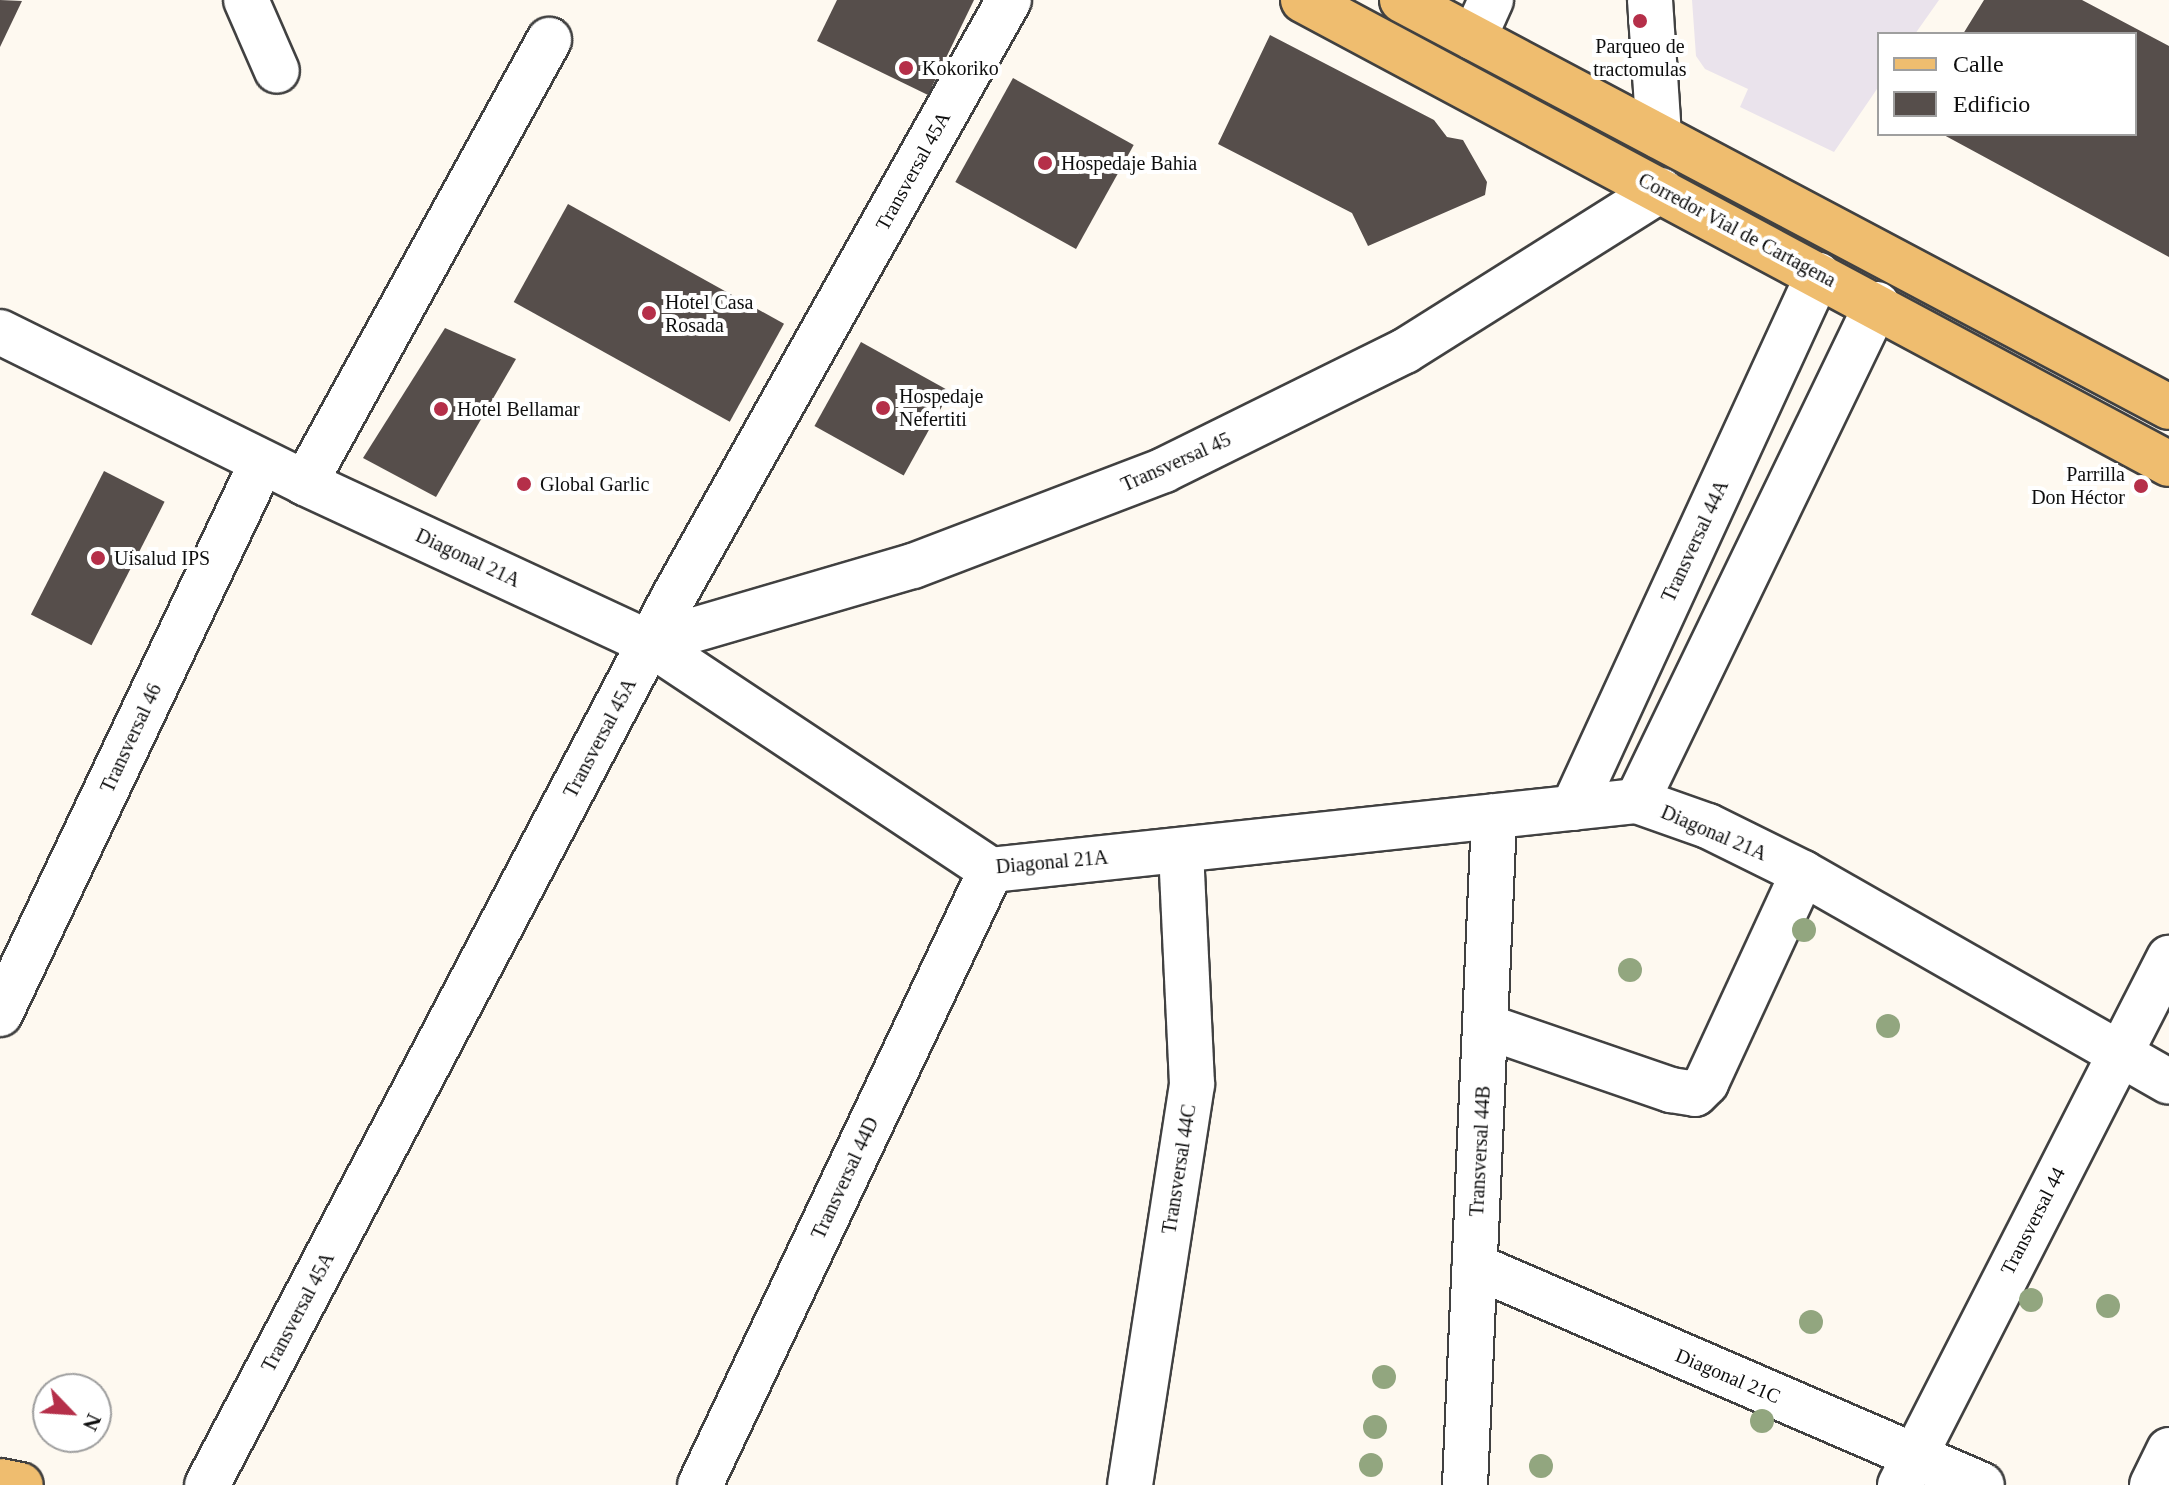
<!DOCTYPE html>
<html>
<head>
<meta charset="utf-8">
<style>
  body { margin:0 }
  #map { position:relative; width:2169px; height:1485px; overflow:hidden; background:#fef9f0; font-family:Georgia,serif }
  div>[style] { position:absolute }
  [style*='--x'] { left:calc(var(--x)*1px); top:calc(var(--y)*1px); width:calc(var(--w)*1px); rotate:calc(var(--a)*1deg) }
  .industrial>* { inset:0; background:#eae3ec }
  .building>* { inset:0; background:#564e4b; transform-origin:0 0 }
  .roads { filter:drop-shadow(2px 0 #414141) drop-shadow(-2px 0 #414141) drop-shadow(0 2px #414141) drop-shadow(0 -2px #414141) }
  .minor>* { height:44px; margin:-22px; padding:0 22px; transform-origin:22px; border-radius:22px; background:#fff }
  .major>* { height:44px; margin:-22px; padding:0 22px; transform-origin:22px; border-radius:22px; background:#efbd6f }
  .trees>* { width:24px; height:24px; margin:-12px; border-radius:50%; background:#92a67f }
  .dots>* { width:22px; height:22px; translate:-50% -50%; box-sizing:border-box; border:4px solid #fff; border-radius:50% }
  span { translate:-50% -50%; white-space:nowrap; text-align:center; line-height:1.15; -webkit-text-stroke:8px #fff; paint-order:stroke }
  .poi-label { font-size:20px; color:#0e0e0e }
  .left { translate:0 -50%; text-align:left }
  .right { translate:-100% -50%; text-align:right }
  .street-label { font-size:20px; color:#0e0e0e }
  .legend { position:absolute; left:1877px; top:32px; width:260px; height:104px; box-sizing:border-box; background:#fff; border:2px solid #9f9f9f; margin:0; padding:10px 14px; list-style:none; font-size:24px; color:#0e0e0e }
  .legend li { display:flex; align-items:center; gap:16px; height:40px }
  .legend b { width:40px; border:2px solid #9f9f9f }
  .north { position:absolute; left:32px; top:1373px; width:80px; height:80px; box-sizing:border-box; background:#fff; border:2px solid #9f9f9f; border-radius:50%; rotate:115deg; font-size:22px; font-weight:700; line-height:32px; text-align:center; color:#0e0e0e }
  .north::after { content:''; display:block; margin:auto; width:28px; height:36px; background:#b52f49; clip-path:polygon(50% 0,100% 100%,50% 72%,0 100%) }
</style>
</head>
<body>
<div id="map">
  <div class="industrial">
    <div style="clip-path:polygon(1692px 0,1939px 0,1915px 34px,1879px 34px,1879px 86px,1834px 152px,1740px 107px,1748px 89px,1705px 69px,1696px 56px)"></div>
  </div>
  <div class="building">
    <div style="clip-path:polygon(0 0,22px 1px,0 47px)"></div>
    <div style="clip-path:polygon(837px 0,974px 0,928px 95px,817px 41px)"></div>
    <div style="clip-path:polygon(1984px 0,2082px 0,2169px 46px,2169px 257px,1942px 134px,2135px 134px,2135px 34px,1963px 34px)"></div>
    <div style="clip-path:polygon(1270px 35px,1434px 120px,1447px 137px,1463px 140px,1487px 182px,1485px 195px,1368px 246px,1352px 213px,1218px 144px)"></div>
    <div style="left:1013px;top:78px;width:138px;height:119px;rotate:29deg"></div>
    <div style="left:568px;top:204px;width:247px;height:112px;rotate:29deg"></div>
    <div style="clip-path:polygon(445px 328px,516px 359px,436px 497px,363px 458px)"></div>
    <div style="left:861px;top:342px;width:102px;height:96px;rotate:29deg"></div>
    <div style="left:104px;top:471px;width:68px;height:161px;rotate:27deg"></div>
  </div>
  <div class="roads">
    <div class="minor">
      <div style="--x:246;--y:0;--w:77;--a:66.4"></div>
      <div style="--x:1650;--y:0;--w:136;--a:86.2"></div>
      <div style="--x:1474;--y:38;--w:42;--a:-65.9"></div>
      <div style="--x:0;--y:332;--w:340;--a:26.3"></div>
      <div style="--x:305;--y:483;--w:379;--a:24.9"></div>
      <div style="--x:649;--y:643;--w:410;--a:33.6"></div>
      <div style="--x:991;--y:870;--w:650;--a:-6.1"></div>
      <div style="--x:1637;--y:801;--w:75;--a:19.4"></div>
      <div style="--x:1708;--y:826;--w:106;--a:26.3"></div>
      <div style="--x:1803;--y:873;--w:421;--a:29.7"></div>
      <div style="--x:305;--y:483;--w:506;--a:-61.15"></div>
      <div style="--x:649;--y:643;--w:275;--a:-16.3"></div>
      <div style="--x:913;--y:566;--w:269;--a:-20.9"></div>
      <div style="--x:1164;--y:470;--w:269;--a:-26.3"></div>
      <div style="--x:1405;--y:351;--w:302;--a:-32.2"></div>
      <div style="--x:1637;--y:801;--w:552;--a:-64.22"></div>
      <div style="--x:1573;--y:808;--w:587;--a:-65.31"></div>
      <div style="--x:0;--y:1014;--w:611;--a:-64.61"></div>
      <div style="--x:1485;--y:1026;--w:197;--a:19"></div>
      <div style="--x:1671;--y:1090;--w:24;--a:9"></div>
      <div style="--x:1695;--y:1094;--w:16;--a:-45"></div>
      <div style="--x:1706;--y:1083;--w:231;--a:-65.2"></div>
      <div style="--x:1475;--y:1266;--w:552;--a:23.36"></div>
      <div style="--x:207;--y:1485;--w:1002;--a:-62.28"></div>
      <div style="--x:673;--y:598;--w:686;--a:-60.67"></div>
      <div style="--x:700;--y:1485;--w:680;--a:-64.68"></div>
      <div style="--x:1130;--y:1485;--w:406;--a:-81.2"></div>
      <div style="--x:1192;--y:1084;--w:234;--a:-92.7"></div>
      <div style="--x:1465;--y:1485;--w:669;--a:-87.51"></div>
      <div style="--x:1900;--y:1485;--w:592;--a:-62.96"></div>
      <div style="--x:2152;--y:1485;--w:39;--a:-64"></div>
    </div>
    <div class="major">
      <div style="--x:1303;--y:0;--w:982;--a:28.18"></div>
      <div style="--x:1402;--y:0;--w:868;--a:27.95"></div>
      <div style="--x:0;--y:1481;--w:21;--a:11"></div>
    </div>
  </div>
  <div class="trees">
    <div style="left:1804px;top:930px"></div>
    <div style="left:1630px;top:970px"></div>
    <div style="left:1888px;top:1026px"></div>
    <div style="left:2031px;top:1300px"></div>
    <div style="left:2108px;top:1306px"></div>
    <div style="left:1811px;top:1322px"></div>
    <div style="left:1384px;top:1377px"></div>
    <div style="left:1762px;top:1421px"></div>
    <div style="left:1375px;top:1427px"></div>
    <div style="left:1371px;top:1465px"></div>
    <div style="left:1541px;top:1466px"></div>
  </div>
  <div class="dots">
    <div style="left:1640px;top:21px;background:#b52f49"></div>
    <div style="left:906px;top:68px;background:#b52f49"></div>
    <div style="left:1045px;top:163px;background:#b52f49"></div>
    <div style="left:649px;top:313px;background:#b52f49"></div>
    <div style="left:883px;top:408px;background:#b52f49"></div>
    <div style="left:441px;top:409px;background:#b52f49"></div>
    <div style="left:524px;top:484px;background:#b52f49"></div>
    <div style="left:2141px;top:486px;background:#b52f49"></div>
    <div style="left:98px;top:558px;background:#b52f49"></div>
  </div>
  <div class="poi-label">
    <span style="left:1640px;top:58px">Parqueo de<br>tractomulas</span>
    <span class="left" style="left:922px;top:68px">Kokoriko</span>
    <span class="left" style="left:1061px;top:163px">Hospedaje Bahia</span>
    <span class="left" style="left:665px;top:314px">Hotel Casa<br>Rosada</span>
    <span class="left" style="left:899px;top:408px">Hospedaje<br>Nefertiti</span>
    <span class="left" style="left:457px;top:409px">Hotel Bellamar</span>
    <span class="right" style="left:2125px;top:486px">Parrilla<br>Don Héctor</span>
    <span class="left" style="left:540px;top:484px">Global Garlic</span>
    <span class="left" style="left:114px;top:558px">Uisalud IPS</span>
  </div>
  <div class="street-label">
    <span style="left:913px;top:171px;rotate:-61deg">Transversal 45A</span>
    <span style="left:1737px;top:230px;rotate:28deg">Corredor Vial de Cartagena</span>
    <span style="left:1176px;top:462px;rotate:-24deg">Transversal 45</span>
    <span style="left:1695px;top:541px;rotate:-65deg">Transversal 44A</span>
    <span style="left:468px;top:558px;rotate:25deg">Diagonal 21A</span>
    <span style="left:131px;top:738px;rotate:-65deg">Transversal 46</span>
    <span style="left:600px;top:738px;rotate:-62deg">Transversal 45A</span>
    <span style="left:1714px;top:833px;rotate:23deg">Diagonal 21A</span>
    <span style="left:1052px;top:862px;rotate:-5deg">Diagonal 21A</span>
    <span style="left:1480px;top:1151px;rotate:-87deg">Transversal 44B</span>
    <span style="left:1179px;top:1169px;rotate:-81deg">Transversal 44C</span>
    <span style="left:845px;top:1178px;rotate:-65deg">Transversal 44D</span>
    <span style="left:2033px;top:1221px;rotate:-63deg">Transversal 44</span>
    <span style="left:298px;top:1312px;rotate:-62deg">Transversal 45A</span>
    <span style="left:1728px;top:1376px;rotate:23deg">Diagonal 21C</span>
  </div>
  <ul class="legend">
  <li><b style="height:10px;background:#efbd6f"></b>Calle</li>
  <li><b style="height:22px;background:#564e4b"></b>Edificio</li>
  </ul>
  <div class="north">N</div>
</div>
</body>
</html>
